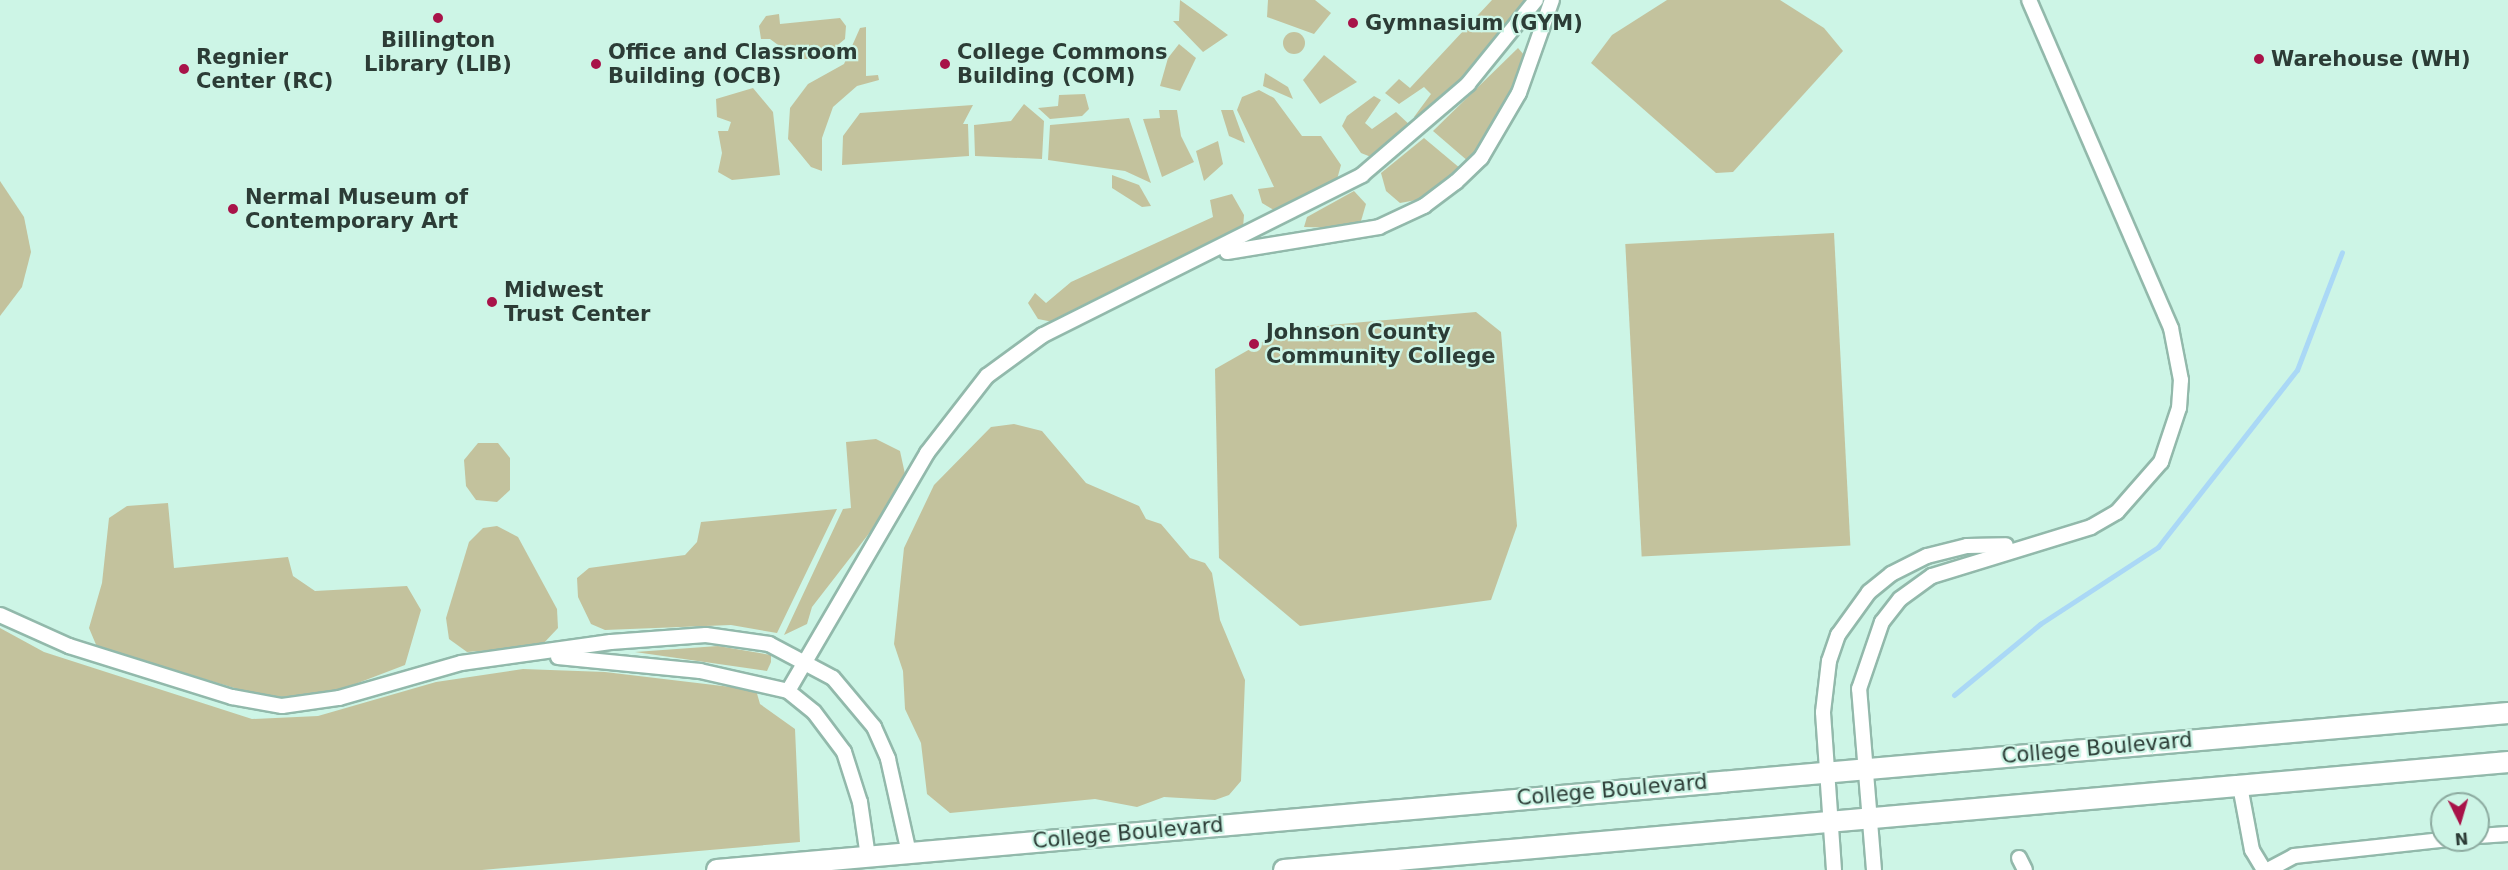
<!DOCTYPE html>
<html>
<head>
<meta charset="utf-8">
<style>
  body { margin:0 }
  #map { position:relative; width:2508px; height:870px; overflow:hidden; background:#cdf5e6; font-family:"DejaVu Sans",sans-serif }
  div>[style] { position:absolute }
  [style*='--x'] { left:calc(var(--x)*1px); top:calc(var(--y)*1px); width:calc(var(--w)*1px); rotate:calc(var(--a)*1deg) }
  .green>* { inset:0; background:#c3c29d; transform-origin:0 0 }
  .round { border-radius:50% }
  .stream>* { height:5px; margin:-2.5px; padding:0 2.5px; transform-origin:2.5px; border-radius:2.5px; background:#aad8f6 }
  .roads { filter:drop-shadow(2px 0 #92b9ab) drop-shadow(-2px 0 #92b9ab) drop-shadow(0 2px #92b9ab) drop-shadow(0 -2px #92b9ab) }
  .street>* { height:14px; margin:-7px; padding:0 7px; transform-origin:7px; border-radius:7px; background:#fff }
  .secondary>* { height:20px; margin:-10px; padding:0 10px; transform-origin:10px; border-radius:10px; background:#fff }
  .dots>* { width:16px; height:16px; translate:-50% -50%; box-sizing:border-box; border:3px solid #cdf5e6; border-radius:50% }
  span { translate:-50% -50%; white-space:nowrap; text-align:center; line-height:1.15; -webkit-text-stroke:4.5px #cdf5e6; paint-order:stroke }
  .poi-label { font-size:21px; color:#2c3c36; font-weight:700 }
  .left { translate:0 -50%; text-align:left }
  .street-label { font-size:21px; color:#2c3c36 }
  .north { position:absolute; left:2430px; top:792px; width:60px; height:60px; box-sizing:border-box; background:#cdf5e6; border:2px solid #8daba0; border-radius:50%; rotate:175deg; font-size:16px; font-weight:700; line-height:24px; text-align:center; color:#2c3c36 }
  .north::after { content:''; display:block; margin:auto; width:21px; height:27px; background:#a81349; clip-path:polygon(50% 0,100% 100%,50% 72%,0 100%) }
</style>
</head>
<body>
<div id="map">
  <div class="green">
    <div style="clip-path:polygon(1180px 0,1201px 15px,1228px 35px,1203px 52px,1173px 21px,1179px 21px)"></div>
    <div style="clip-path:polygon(1268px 0,1315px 0,1331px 13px,1314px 34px,1267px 17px)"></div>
    <div style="clip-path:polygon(1492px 0,1529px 0,1462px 82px,1421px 121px,1414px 117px,1431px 94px,1424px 87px,1399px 104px,1385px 93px,1399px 79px,1410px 88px)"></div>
    <div style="clip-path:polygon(1667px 0,1780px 0,1824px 28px,1843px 51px,1733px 172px,1716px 173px,1591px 63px,1612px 35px)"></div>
    <div style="clip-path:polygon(779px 14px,780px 24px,840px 18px,846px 26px,845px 39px,821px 59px,797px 59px,770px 39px,761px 39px,759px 26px,766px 16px)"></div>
    <div style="clip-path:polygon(866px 27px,866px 76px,878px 75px,879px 80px,857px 86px,833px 107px,822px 138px,822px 171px,811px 167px,788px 139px,790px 108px,808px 84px,844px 64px,860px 28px)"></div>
    <div class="round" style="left:1283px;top:32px;width:22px;height:22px"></div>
    <div style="clip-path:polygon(1179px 44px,1196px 58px,1180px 91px,1160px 86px,1168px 58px)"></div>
    <div style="clip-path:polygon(1518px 48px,1525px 56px,1510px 98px,1469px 162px,1433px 131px)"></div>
    <div style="clip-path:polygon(1324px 55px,1357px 82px,1320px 104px,1303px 80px)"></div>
    <div style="clip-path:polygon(1265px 73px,1288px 87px,1293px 99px,1263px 86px)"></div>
    <div style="clip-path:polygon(753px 88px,773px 112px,780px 175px,732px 180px,718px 172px,722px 153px,718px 131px,728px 131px,731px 122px,717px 117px,716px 99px)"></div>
    <div style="clip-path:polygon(1259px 90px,1274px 98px,1302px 136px,1321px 136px,1341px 165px,1336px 183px,1277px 212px,1262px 203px,1258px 189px,1274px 187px,1237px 110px,1242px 97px)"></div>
    <div style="clip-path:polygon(1085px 94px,1089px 109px,1082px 116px,1050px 119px,1038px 108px,1058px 106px,1059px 95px)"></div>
    <div style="clip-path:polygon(1374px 96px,1381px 100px,1365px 123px,1372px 129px,1396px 112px,1413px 128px,1371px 157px,1361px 153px,1342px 126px,1347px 116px)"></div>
    <div style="clip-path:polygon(1024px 104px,1044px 121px,1042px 159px,975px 156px,974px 125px,1011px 121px)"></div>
    <div style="clip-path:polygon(973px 105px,963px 124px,968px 124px,969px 156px,842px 165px,843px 136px,860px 113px)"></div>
    <div style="clip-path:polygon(1159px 110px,1177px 110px,1181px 136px,1194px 162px,1162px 177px,1143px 119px,1160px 118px)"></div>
    <div style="clip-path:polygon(1221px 110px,1233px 110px,1245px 143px,1229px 136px)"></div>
    <div style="clip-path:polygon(1129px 118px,1151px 183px,1125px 171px,1048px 160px,1050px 125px)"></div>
    <div style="clip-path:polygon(1424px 138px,1461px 169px,1422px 199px,1400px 203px,1386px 191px,1381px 173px)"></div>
    <div style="clip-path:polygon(1218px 141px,1223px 164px,1204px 181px,1196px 151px)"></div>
    <div style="clip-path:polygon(1112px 175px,1139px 185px,1151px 206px,1142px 207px,1112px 188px)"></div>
    <div style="clip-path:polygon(0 181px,24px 217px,31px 252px,22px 287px,0 316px)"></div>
    <div style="clip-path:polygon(1354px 191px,1366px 204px,1361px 221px,1342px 228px,1304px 227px,1307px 217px)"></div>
    <div style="clip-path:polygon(1232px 194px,1244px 215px,1243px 228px,1053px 322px,1038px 319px,1028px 303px,1035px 293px,1046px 303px,1071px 282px,1213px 217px,1210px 200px)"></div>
    <div style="left:1834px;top:233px;width:313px;height:209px;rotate:87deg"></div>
    <div style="clip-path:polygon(1476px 312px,1501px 332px,1517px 526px,1491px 600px,1300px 626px,1219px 558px,1215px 369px,1285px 329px)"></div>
    <div style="clip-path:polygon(1014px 424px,1042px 431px,1086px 483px,1139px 506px,1146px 519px,1161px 524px,1190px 558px,1205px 563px,1212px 573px,1220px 620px,1245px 680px,1241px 781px,1229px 795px,1215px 800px,1164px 797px,1137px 807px,1095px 799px,950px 813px,927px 794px,921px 743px,905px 709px,903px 671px,894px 644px,904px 548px,934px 485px,991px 427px)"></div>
    <div style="clip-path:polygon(876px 439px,900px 451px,905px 474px,874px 527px,812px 607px,807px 624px,784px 635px,843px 509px,851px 508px,846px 442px)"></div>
    <div style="clip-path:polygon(478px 443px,498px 443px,510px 458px,510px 490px,497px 502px,476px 500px,466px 486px,464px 460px)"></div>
    <div style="clip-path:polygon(168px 503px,174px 568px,288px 557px,293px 576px,315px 591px,407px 586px,421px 610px,405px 665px,337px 691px,282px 697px,248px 692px,97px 647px,89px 628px,102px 583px,109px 518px,127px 506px)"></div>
    <div style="clip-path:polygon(837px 509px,777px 633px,731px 625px,605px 630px,591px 624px,578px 597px,577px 578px,589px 568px,685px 555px,697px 542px,701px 522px)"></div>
    <div style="clip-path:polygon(497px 526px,518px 537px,557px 609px,558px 628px,541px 646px,467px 652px,449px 639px,446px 618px,469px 542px,483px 528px)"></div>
    <div style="clip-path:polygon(0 628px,44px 652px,252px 719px,318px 716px,436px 682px,523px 669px,605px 672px,756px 690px,760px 704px,795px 729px,800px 842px,482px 870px,0 870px)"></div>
    <div style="clip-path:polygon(718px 646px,771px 655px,771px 662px,767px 671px,635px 652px)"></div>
  </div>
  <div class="stream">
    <div style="--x:1954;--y:695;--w:112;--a:-39.5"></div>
    <div style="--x:2040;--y:624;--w:141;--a:-33.1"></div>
    <div style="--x:2158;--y:547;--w:225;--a:-51.9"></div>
    <div style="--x:2297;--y:370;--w:126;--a:-69.1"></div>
  </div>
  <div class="roads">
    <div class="street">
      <div style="--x:1227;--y:252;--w:154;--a:-9.3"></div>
      <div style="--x:1379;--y:227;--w:50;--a:-25"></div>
      <div style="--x:1424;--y:206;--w:40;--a:-37"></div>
      <div style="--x:1456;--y:182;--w:35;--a:-44"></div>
      <div style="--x:1481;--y:158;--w:75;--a:-59.7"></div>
      <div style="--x:1519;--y:93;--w:99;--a:-70.5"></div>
      <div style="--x:0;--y:615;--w:76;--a:24.2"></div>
      <div style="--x:69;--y:646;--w:171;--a:17.4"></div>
      <div style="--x:232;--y:697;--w:51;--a:10.2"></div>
      <div style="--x:282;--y:706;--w:58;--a:-8"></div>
      <div style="--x:339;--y:698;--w:127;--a:-16"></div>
      <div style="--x:461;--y:663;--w:151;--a:-8"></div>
      <div style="--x:611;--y:642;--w:95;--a:-4.2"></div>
      <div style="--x:706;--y:635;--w:64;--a:8.1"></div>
      <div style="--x:769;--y:644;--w:72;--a:28"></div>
      <div style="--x:833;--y:678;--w:64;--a:50.1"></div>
      <div style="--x:874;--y:727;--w:35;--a:66"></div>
      <div style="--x:888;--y:759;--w:96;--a:77.4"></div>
      <div style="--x:558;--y:657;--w:143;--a:5.6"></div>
      <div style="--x:700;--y:671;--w:90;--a:12.8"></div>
      <div style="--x:788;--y:691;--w:33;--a:39"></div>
      <div style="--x:814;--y:712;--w:50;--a:53.1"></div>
      <div style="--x:844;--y:752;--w:52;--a:72.3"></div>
      <div style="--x:860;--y:802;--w:56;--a:81.7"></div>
      <div style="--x:788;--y:691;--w:276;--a:-59.7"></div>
      <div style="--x:927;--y:453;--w:98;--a:-52.1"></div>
      <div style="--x:987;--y:376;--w:69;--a:-36.2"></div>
      <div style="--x:1043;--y:335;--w:357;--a:-26.6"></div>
      <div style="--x:1362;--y:175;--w:140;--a:-40.6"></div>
      <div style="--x:1468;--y:84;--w:108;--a:-51"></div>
      <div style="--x:2240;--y:786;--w:65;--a:79.4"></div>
      <div style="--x:2252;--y:850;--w:23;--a:59"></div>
      <div style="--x:2478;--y:836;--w:30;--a:-4"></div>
      <div style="--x:2019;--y:858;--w:13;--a:63"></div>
      <div style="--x:1834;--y:870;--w:158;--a:-94"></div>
      <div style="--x:1823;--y:712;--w:51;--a:-83.3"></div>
      <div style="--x:1829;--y:661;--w:28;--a:-71"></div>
      <div style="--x:1838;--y:635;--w:53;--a:-54.2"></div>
      <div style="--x:1869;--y:592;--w:28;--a:-39"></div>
      <div style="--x:1891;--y:574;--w:40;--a:-26.6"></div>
      <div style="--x:1927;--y:556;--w:41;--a:-14"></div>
      <div style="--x:1967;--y:546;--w:39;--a:-1"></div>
      <div style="--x:1874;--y:870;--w:182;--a:-94.7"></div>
      <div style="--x:1859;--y:689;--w:71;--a:-71.1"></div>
      <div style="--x:1882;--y:622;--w:29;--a:-52"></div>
      <div style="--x:1900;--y:599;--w:39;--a:-36"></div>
      <div style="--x:1932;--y:576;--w:166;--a:-17.1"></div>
      <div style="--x:2091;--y:527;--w:30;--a:-30"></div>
      <div style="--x:2117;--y:512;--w:67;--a:-48.7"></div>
      <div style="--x:2161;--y:462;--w:57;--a:-71.6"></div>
      <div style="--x:2179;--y:408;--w:28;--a:-86"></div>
      <div style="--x:2181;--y:380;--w:53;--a:-100.9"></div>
      <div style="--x:2171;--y:328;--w:357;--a:-113.4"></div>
      <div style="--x:2268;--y:870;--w:30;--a:-28"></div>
      <div style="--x:2294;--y:856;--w:149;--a:-6.2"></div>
    </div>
    <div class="secondary">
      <div style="--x:717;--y:870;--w:1798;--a:-5.01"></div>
      <div style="--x:1284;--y:870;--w:1229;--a:-5.04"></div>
    </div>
  </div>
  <div class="dots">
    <div style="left:438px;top:18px;background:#a81349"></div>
    <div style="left:1353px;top:23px;background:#a81349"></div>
    <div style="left:2259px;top:59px;background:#a81349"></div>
    <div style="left:596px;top:64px;background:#a81349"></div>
    <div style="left:945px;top:64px;background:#a81349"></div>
    <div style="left:184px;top:69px;background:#a81349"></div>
    <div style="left:233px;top:209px;background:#a81349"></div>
    <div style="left:492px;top:302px;background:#a81349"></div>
    <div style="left:1254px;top:344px;background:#a81349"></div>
  </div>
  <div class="poi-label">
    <span class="left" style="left:1365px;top:23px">Gymnasium (GYM)</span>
    <span style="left:438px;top:52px">Billington<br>Library (LIB)</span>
    <span class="left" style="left:608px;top:64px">Office and Classroom<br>Building (OCB)</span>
    <span class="left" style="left:957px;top:64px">College Commons<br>Building (COM)</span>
    <span class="left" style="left:196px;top:69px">Regnier<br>Center (RC)</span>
    <span class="left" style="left:2271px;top:59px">Warehouse (WH)</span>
    <span class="left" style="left:245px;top:209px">Nermal Museum of<br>Contemporary Art</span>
    <span class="left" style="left:504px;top:302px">Midwest<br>Trust Center</span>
    <span class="left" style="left:1266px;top:344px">Johnson County<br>Community College</span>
  </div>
  <div class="street-label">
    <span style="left:2097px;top:748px;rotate:-5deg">College Boulevard</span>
    <span style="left:1612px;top:790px;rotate:-5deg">College Boulevard</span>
    <span style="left:1128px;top:833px;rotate:-5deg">College Boulevard</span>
  </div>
  <div class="north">N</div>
</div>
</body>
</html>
